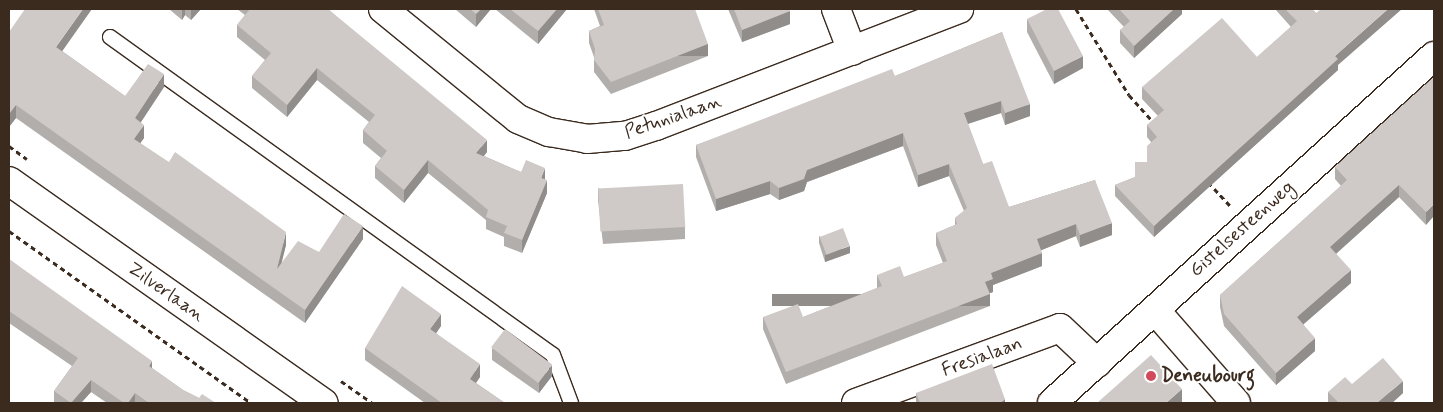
<!DOCTYPE html>
<html>
<head>
<meta charset="utf-8">
<style>
  body { margin:0 }
  #map { position:relative; width:1443px; height:412px; overflow:hidden; background:#fff; font-family:Mynerve,sans-serif }
  div>[style] { position:absolute }
  [style*='--x'] { left:calc(var(--x)*1px); top:calc(var(--y)*1px); width:calc(var(--w)*1px); rotate:calc(var(--a)*1deg) }
  .path>* { height:3px; margin-top:-1.5px; transform-origin:0; background:repeating-linear-gradient(90deg,#3b2a1e 0 5px,transparent 0 9px) }
  .roads { filter:drop-shadow(1px 0 #3b2a1e) drop-shadow(-1px 0 #3b2a1e) drop-shadow(0 1px #3b2a1e) drop-shadow(0 -1px #3b2a1e) }
  .service>* { height:14px; margin:-7px; padding:0 7px; transform-origin:7px; border-radius:7px; background:#fff }
  .minor>* { height:28px; margin:-14px; padding:0 14px; transform-origin:14px; border-radius:14px; background:#fff }
  .secondary>* { height:28px; margin:-14px; padding:0 14px; transform-origin:14px; border-radius:14px; background:#fff }
  .wall>* { inset:0; background:#b2aeab }
  .shaded-wall>* { inset:0; background:#918d8b; transform-origin:0 0 }
  .building>* { inset:0; background:#cfcac7; transform-origin:0 0 }
  .dots>* { width:14px; height:14px; translate:-50% -50%; box-sizing:border-box; border:2px solid #fff; border-radius:50% }
  span { translate:-50% -50%; white-space:nowrap; text-align:center; line-height:1.15; -webkit-text-stroke:4px #fff; paint-order:stroke }
  .street-label { font-size:19px; color:#3b2a1e }
  .poi-label { font-size:19px; color:#3b2a1e; font-weight:700 }
  .left { translate:0 -50%; text-align:left }
  .frame { position:absolute; inset:0; border:10px solid #3b2a1e; pointer-events:none }
</style>
</head>
<body>
<div id="map">
  <div class="path">
    <div style="--x:1076;--y:9;--w:101;--a:58.4"></div>
    <div style="--x:1129;--y:95;--w:39;--a:48"></div>
    <div style="--x:9;--y:146;--w:22;--a:36"></div>
    <div style="--x:1208;--y:182;--w:34;--a:47"></div>
    <div style="--x:9;--y:231;--w:297;--a:35.4"></div>
    <div style="--x:341;--y:381;--w:39;--a:35"></div>
  </div>
  <div class="roads">
    <div class="service">
      <div style="--x:110;--y:37;--w:545;--a:35.67"></div>
      <div style="--x:553;--y:355;--w:51;--a:69.4"></div>
    </div>
    <div class="minor">
      <div style="--x:383;--y:9;--w:174;--a:39.2"></div>
      <div style="--x:518;--y:119;--w:34;--a:23"></div>
      <div style="--x:549;--y:132;--w:39;--a:10"></div>
      <div style="--x:587;--y:139;--w:38;--a:-5"></div>
      <div style="--x:625;--y:136;--w:33;--a:-18"></div>
      <div style="--x:656;--y:126;--w:325;--a:-21.1"></div>
      <div style="--x:836;--y:9;--w:45;--a:69.1"></div>
      <div style="--x:9;--y:181;--w:385;--a:35.2"></div>
      <div style="--x:1155;--y:310;--w:123;--a:48.9"></div>
      <div style="--x:856;--y:403;--w:217;--a:-20.2"></div>
      <div style="--x:1060;--y:328;--w:51;--a:43.4"></div>
    </div>
    <div class="secondary">
      <div style="--x:1052;--y:403;--w:516;--a:-42.25"></div>
    </div>
  </div>
  <div class="wall">
    <div style="clip-path:polygon(169px 9px,201px 9px,191px 20px,185px 15px,182px 20px)"></div>
    <div style="clip-path:polygon(237px 9px,328px 9px,487px 152px,484px 156px,521px 172px,545px 180px,547px 193px,522px 253px,504px 246px,504px 237px,486px 229px,486px 220px,428px 173px,404px 203px,375px 178px,375px 166px,381px 158px,363px 143px,363px 130px,369px 122px,317px 80px,287px 117px,252px 88px,252px 76px,265px 60px,237px 37px,237px 25px,245px 15px)"></div>
    <div style="clip-path:polygon(455px 9px,491px 9px,476px 27px)"></div>
    <div style="clip-path:polygon(495px 9px,567px 9px,538px 44px)"></div>
    <div style="clip-path:polygon(594px 9px,688px 9px,708px 56px,611px 94px,594px 72px,594px 57px,589px 43px,589px 31px,600px 26px)"></div>
    <div style="clip-path:polygon(728px 9px,789px 9px,790px 24px,742px 42px)"></div>
    <div style="clip-path:polygon(1107px 9px,1182px 9px,1182px 14px,1134px 58px,1120px 43px,1120px 30px,1124px 27px)"></div>
    <div style="clip-path:polygon(1275px 9px,1312px 9px,1316px 13px,1338px 65px,1338px 70px,1154px 237px,1115px 196px,1115px 185px,1135px 177px,1147px 162px,1151px 142px,1147px 137px,1147px 125px,1158px 116px,1142px 99px,1142px 87px,1257px 57px,1291px 27px)"></div>
    <div style="clip-path:polygon(1027px 19px,1083px 68px,1054px 84px,1027px 32px)"></div>
    <div style="clip-path:polygon(9px 32px,62px 51px,125px 96px,164px 87px,141px 122px,144px 138px,140px 143px,286px 245px,281px 263px,319px 252px,363px 239px,305px 323px,16px 118px,9px 127px)"></div>
    <div style="clip-path:polygon(1002px 32px,1030px 116px,1005px 125px,1001px 113px,968px 124px,983px 164px,1009px 207px,1095px 180px,1112px 235px,1080px 247px,1076px 236px,1041px 250px,1042px 266px,993px 285px,993px 292px,990px 293px,990px 306px,786px 384px,763px 329px,763px 317px,803px 317px,877px 288px,877px 275px,904px 277px,943px 263px,936px 245px,936px 233px,955px 225px,955px 218px,964px 211px,949px 176px,918px 187px,903px 146px,807px 182px,804px 191px,779px 200px,770px 194px,716px 211px,696px 157px,696px 145px,895px 76px)"></div>
    <div style="clip-path:polygon(1434px 77px,1426px 225px,1399px 197px,1336px 254px,1351px 283px,1303px 324px,1315px 351px,1276px 385px,1224px 326px,1220px 307px,1220px 295px,1341px 186px,1335px 179px,1335px 167px)"></div>
    <div style="clip-path:polygon(598px 188px,685px 227px,685px 239px,603px 244px,598px 200px)"></div>
    <div style="clip-path:polygon(819px 236px,850px 253px,825px 262px,819px 243px)"></div>
    <div style="clip-path:polygon(9px 259px,152px 368px,183px 390px,199px 398px,216px 403px,107px 403px,91px 392px,81px 403px,54px 403px,54px 391px,72px 366px,9px 323px)"></div>
    <div style="clip-path:polygon(441px 326px,436px 333px,480px 377px,476px 383px,505px 403px,425px 403px,365px 360px,365px 348px)"></div>
    <div style="clip-path:polygon(492px 348px,552px 376px,539px 393px,492px 360px)"></div>
    <div style="clip-path:polygon(1352px 384px,1403px 393px,1392px 403px,1328px 403px,1328px 392px)"></div>
    <div style="clip-path:polygon(916px 393px,1005px 403px,916px 403px)"></div>
  </div>
  <div class="shaded-wall">
    <div style="clip-path:polygon(83px 9px,92px 9px,56px 60px,56px 47px)"></div>
    <div style="clip-path:polygon(182px 9px,185px 9px,185px 15px,182px 20px)"></div>
    <div style="clip-path:polygon(191px 9px,201px 9px,191px 20px)"></div>
    <div style="clip-path:polygon(481px 9px,491px 9px,476px 27px,476px 14px)"></div>
    <div style="clip-path:polygon(557px 9px,567px 9px,538px 44px,538px 31px)"></div>
    <div style="clip-path:polygon(1174px 9px,1182px 9px,1182px 14px,1134px 58px,1134px 46px)"></div>
    <div style="clip-path:polygon(1388px 9px,1402px 9px,1338px 65px,1338px 70px,1154px 237px,1154px 226px,1335px 56px)"></div>
    <div style="clip-path:polygon(790px 11px,790px 24px,742px 42px,742px 30px)"></div>
    <div style="left:708px;top:44px;width:12px;height:104px;rotate:90deg"></div>
    <div style="clip-path:polygon(1083px 56px,1083px 68px,1054px 84px,1054px 71px)"></div>
    <div style="clip-path:polygon(317px 68px,317px 80px,287px 117px,287px 105px)"></div>
    <div style="clip-path:polygon(164px 74px,164px 87px,135px 131px,135px 118px)"></div>
    <div style="clip-path:polygon(1001px 101px,1001px 113px,964px 125px,964px 113px)"></div>
    <div style="clip-path:polygon(1030px 104px,1030px 116px,1005px 125px,1005px 113px)"></div>
    <div style="clip-path:polygon(16px 105px,16px 118px,9px 127px,9px 114px)"></div>
    <div style="clip-path:polygon(144px 125px,144px 138px,134px 152px,134px 139px)"></div>
    <div style="clip-path:polygon(903px 133px,903px 146px,807px 182px,804px 191px,779px 200px,779px 188px,807px 170px)"></div>
    <div style="clip-path:polygon(487px 140px,487px 152px,476px 165px,476px 153px)"></div>
    <div style="clip-path:polygon(428px 160px,428px 173px,404px 203px,404px 190px)"></div>
    <div style="clip-path:polygon(949px 164px,949px 176px,918px 187px,918px 175px)"></div>
    <div style="clip-path:polygon(545px 168px,545px 181px,541px 178px)"></div>
    <div style="clip-path:polygon(547px 180px,547px 193px,522px 253px,522px 240px)"></div>
    <div style="clip-path:polygon(770px 181px,770px 194px,716px 211px,716px 199px)"></div>
    <div style="clip-path:polygon(1399px 185px,1399px 197px,1330px 259px,1330px 247px)"></div>
    <div style="clip-path:polygon(1434px 204px,1434px 216px,1426px 225px,1426px 212px)"></div>
    <div style="clip-path:polygon(1112px 223px,1112px 235px,1080px 247px,1080px 235px)"></div>
    <div style="clip-path:polygon(1076px 224px,1076px 236px,1037px 252px,1037px 239px)"></div>
    <div style="clip-path:polygon(363px 226px,363px 239px,305px 323px,305px 310px)"></div>
    <div style="clip-path:polygon(286px 232px,286px 245px,277px 282px,277px 269px)"></div>
    <div style="clip-path:polygon(850px 246px,850px 253px,825px 262px,825px 255px)"></div>
    <div style="clip-path:polygon(1042px 253px,1042px 266px,993px 285px,993px 292px,985px 295px,985px 282px,991px 273px)"></div>
    <div style="clip-path:polygon(1351px 270px,1351px 283px,1297px 330px,1297px 317px)"></div>
    <div style="left:990px;top:294px;width:12px;height:218px;rotate:90deg"></div>
    <div style="clip-path:polygon(441px 314px,441px 326px,430px 342px,430px 329px)"></div>
    <div style="clip-path:polygon(1315px 338px,1315px 351px,1276px 385px,1276px 373px)"></div>
    <div style="clip-path:polygon(152px 361px,152px 373px,149px 366px)"></div>
    <div style="clip-path:polygon(480px 364px,480px 377px,470px 391px,470px 379px)"></div>
    <div style="clip-path:polygon(552px 365px,552px 376px,539px 393px,539px 382px)"></div>
    <div style="clip-path:polygon(91px 380px,91px 392px,81px 403px,71px 403px)"></div>
    <div style="clip-path:polygon(1403px 381px,1403px 393px,1392px 403px,1377px 403px)"></div>
    <div style="clip-path:polygon(1182px 389px,1182px 402px,1180px 403px,1166px 403px)"></div>
    <div style="clip-path:polygon(135px 393px,135px 403px,128px 403px)"></div>
    <div style="clip-path:polygon(1005px 399px,1005px 403px,1000px 403px)"></div>
  </div>
  <div class="building">
    <div style="clip-path:polygon(25px 9px,83px 9px,56px 47px,125px 96px,148px 64px,164px 74px,135px 118px,144px 125px,134px 139px,169px 162px,175px 152px,286px 232px,277px 269px,298px 241px,319px 252px,344px 214px,363px 226px,305px 310px,16px 105px,9px 114px,9px 32px)"></div>
    <div style="clip-path:polygon(250px 9px,328px 9px,487px 140px,476px 153px,521px 172px,526px 160px,545px 168px,541px 178px,547px 180px,522px 240px,504px 233px,507px 226px,486px 217px,488px 210px,428px 160px,404px 190px,375px 166px,387px 151px,363px 130px,375px 115px,317px 68px,287px 105px,252px 76px,271px 53px,237px 25px)"></div>
    <div style="clip-path:polygon(470px 9px,481px 9px,476px 14px)"></div>
    <div style="clip-path:polygon(510px 9px,557px 9px,538px 31px)"></div>
    <div style="clip-path:polygon(598px 9px,688px 9px,688px 10px,695px 9px,708px 44px,611px 82px,594px 60px,595px 49px,589px 31px,604px 25px)"></div>
    <div style="clip-path:polygon(734px 9px,789px 9px,790px 11px,742px 30px)"></div>
    <div style="clip-path:polygon(1047px 9px,1058px 9px,1083px 56px,1054px 71px,1027px 19px)"></div>
    <div style="clip-path:polygon(1119px 9px,1174px 9px,1134px 46px,1120px 30px,1130px 21px)"></div>
    <div style="clip-path:polygon(1285px 9px,1312px 9px,1316px 13px,1321px 9px,1388px 9px,1335px 56px,1338px 59px,1154px 226px,1115px 185px,1135px 177px,1135px 162px,1147px 162px,1147px 146px,1157px 137px,1147px 125px,1164px 110px,1142px 87px,1222px 18px,1257px 57px,1297px 21px)"></div>
    <div style="clip-path:polygon(1002px 32px,1030px 104px,1005px 113px,1001px 101px,964px 113px,983px 164px,992px 161px,1009px 207px,1095px 180px,1112px 223px,1080px 235px,1076px 224px,1037px 239px,1042px 253px,991px 273px,993px 279px,985px 282px,990px 294px,786px 372px,763px 317px,798px 304px,803px 317px,882px 286px,877px 275px,900px 266px,904px 277px,947px 261px,936px 233px,957px 224px,955px 218px,967px 208px,949px 164px,918px 175px,903px 133px,807px 170px,804px 179px,779px 188px,770px 181px,716px 199px,696px 145px,892px 69px,895px 76px)"></div>
    <div style="clip-path:polygon(1434px 77px,1434px 204px,1426px 212px,1399px 185px,1330px 247px,1351px 270px,1297px 317px,1315px 338px,1276px 373px,1224px 314px,1220px 295px,1347px 180px,1335px 167px)"></div>
    <div style="left:683px;top:184px;width:43px;height:85px;rotate:87deg"></div>
    <div style="left:843px;top:228px;width:19px;height:25px;rotate:69deg"></div>
    <div style="clip-path:polygon(9px 259px,152px 361px,149px 366px,183px 390px,199px 398px,202px 394px,216px 403px,149px 403px,135px 393px,128px 403px,124px 403px,91px 380px,71px 403px,54px 391px,78px 358px,9px 311px)"></div>
    <div style="clip-path:polygon(402px 286px,441px 314px,430px 329px,480px 364px,470px 379px,505px 403px,442px 403px,365px 348px)"></div>
    <div style="left:505px;top:329px;width:59px;height:23px;rotate:37deg"></div>
    <div style="clip-path:polygon(1151px 355px,1182px 389px,1166px 403px,1097px 403px)"></div>
    <div style="clip-path:polygon(1383px 358px,1403px 381px,1377px 403px,1339px 403px,1328px 392px,1345px 377px,1352px 384px)"></div>
    <div style="clip-path:polygon(992px 364px,1005px 399px,1000px 403px,920px 403px,916px 393px)"></div>
  </div>
  <div class="dots">
    <div style="left:1151px;top:376px;background:#d1495b"></div>
  </div>
  <div class="street-label">
    <span style="left:673px;top:117px;rotate:-19deg">Petunialaan</span>
    <span style="left:1242px;top:229px;rotate:-42deg">Gistelsesteenweg</span>
    <span style="left:166px;top:292px;rotate:35deg">Zilverlaan</span>
    <span style="left:982px;top:357px;rotate:-20deg">Fresialaan</span>
  </div>
  <div class="poi-label">
    <span class="left" style="left:1161px;top:376px">Deneubourg</span>
  </div>
  <div class="frame"></div>
</div>
</body>
</html>
